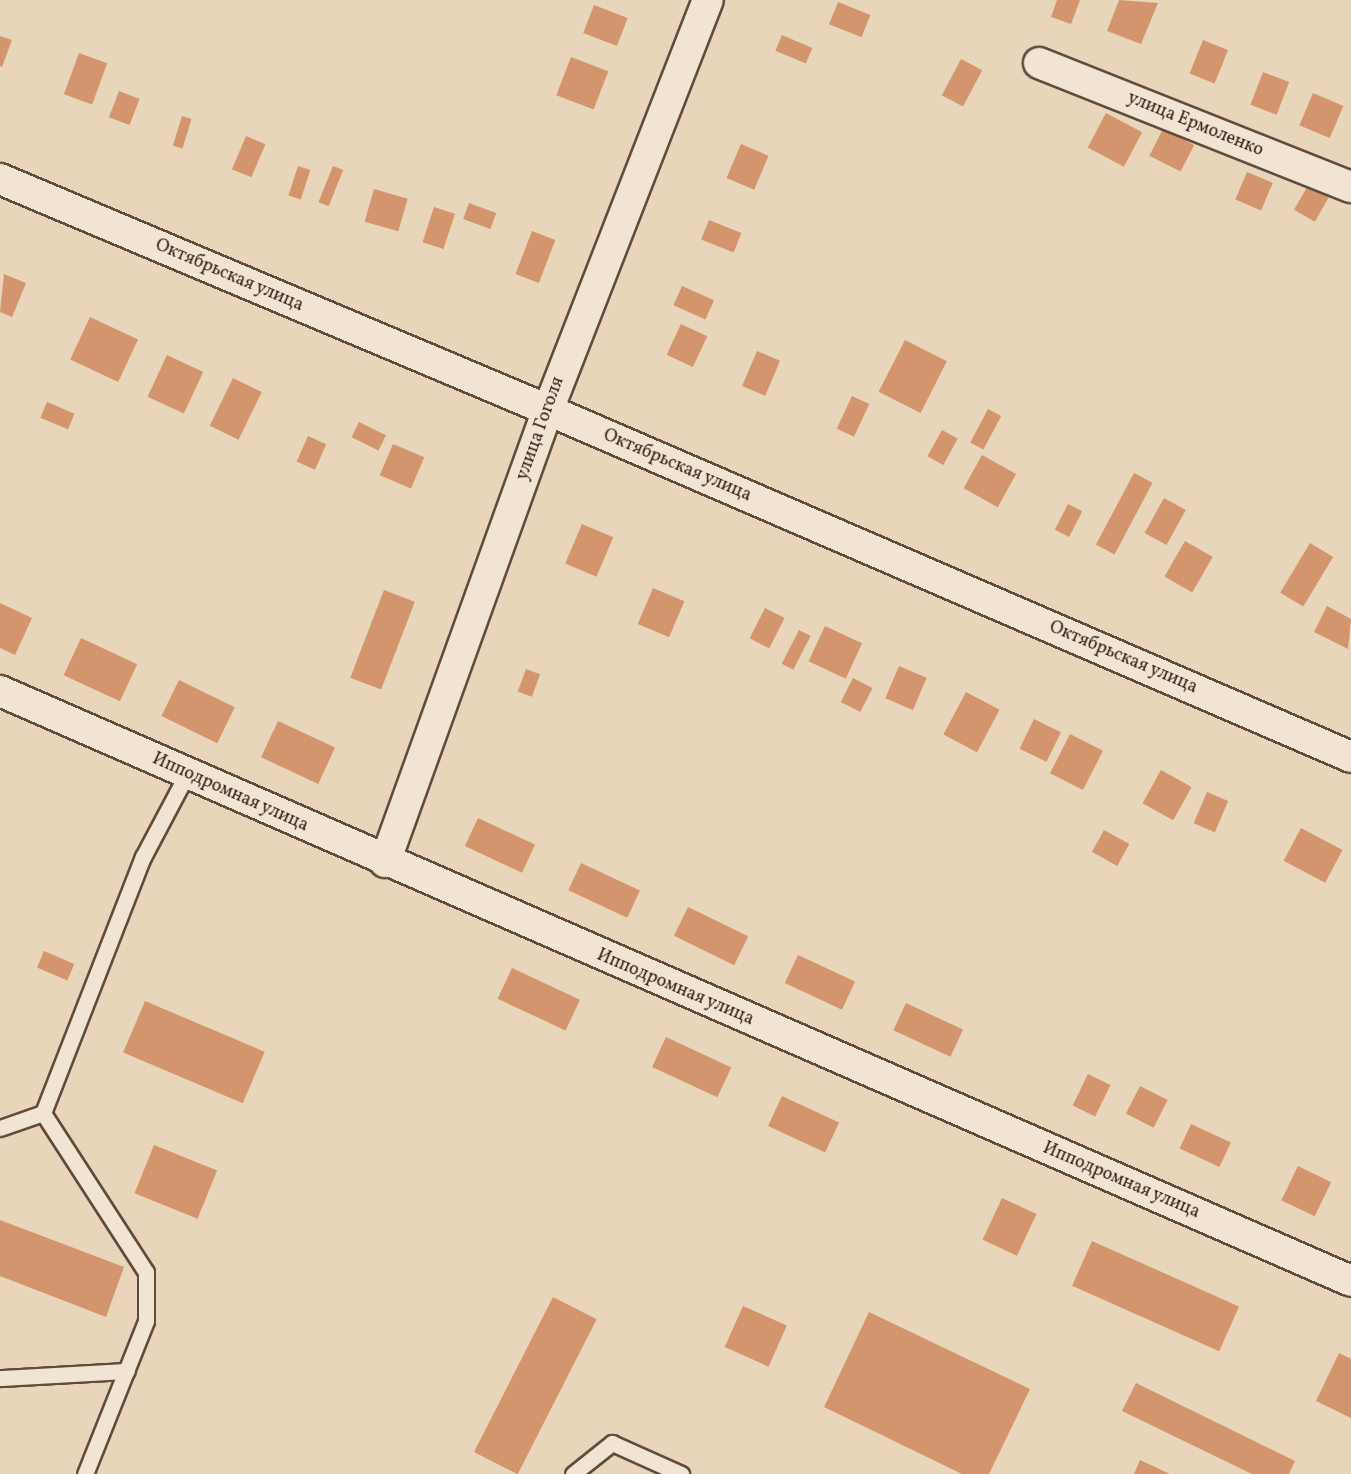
<!DOCTYPE html>
<html>
<head>
<meta charset="utf-8">
<style>
  body { margin:0 }
  #map { position:relative; width:1351px; height:1474px; overflow:hidden; background:#e9d6ba; font-family:Vollkorn,serif }
  div>[style] { position:absolute }
  [style*='--x'] { left:calc(var(--x)*1px); top:calc(var(--y)*1px); width:calc(var(--w)*1px); rotate:calc(var(--a)*1deg) }
  .building>* { inset:0; background:#d2956d; transform-origin:0 0 }
  .roads { filter:drop-shadow(2px 0 #604c3d) drop-shadow(-2px 0 #604c3d) drop-shadow(0 2px #604c3d) drop-shadow(0 -2px #604c3d) }
  .lane>* { height:15px; margin:-7.5px; padding:0 7.5px; transform-origin:7.5px; border-radius:7.5px; background:#f1e4d2 }
  .street>* { height:30px; margin:-15px; padding:0 15px; transform-origin:15px; border-radius:15px; background:#f1e4d2 }
  span { translate:-50% -50%; white-space:nowrap; text-align:center; line-height:1.15; -webkit-text-stroke:5px #f1e4d2; paint-order:stroke }
  .street-label { font-size:18px; color:#331e13 }
</style>
</head>
<body>
<div id="map">
  <div class="building">
    <div style="clip-path:polygon(1057px 0,1080px 0,1071px 24px,1051px 17px)"></div>
    <div style="clip-path:polygon(1119px 0,1158px 3px,1141px 44px,1107px 31px)"></div>
    <div style="left:838px;top:2px;width:35px;height:24px;rotate:22deg"></div>
    <div style="left:594px;top:5px;width:36px;height:30px;rotate:21deg"></div>
    <div style="left:782px;top:35px;width:33px;height:17px;rotate:23deg"></div>
    <div style="clip-path:polygon(0 36px,12px 40px,2px 67px,0 66px)"></div>
    <div style="left:1203px;top:40px;width:27px;height:36px;rotate:22deg"></div>
    <div style="left:79px;top:53px;width:30px;height:44px;rotate:20deg"></div>
    <div style="left:571px;top:57px;width:40px;height:41px;rotate:21deg"></div>
    <div style="left:961px;top:59px;width:24px;height:41px;rotate:28deg"></div>
    <div style="left:1263px;top:72px;width:28px;height:35px;rotate:21deg"></div>
    <div style="left:119px;top:91px;width:22px;height:28px;rotate:21deg"></div>
    <div style="left:1313px;top:93px;width:33px;height:35px;rotate:23deg"></div>
    <div style="left:1106px;top:113px;width:41px;height:39px;rotate:28deg"></div>
    <div style="left:182px;top:116px;width:10px;height:31px;rotate:17deg"></div>
    <div style="left:1163px;top:129px;width:35px;height:30px;rotate:27deg"></div>
    <div style="left:246px;top:136px;width:21px;height:36px;rotate:23deg"></div>
    <div style="left:741px;top:144px;width:30px;height:37px;rotate:23deg"></div>
    <div style="left:298px;top:166px;width:13px;height:31px;rotate:18deg"></div>
    <div style="left:333px;top:166px;width:11px;height:39px;rotate:22deg"></div>
    <div style="left:1247px;top:172px;width:28px;height:30px;rotate:23deg"></div>
    <div style="left:1310px;top:182px;width:24px;height:32px;rotate:30deg"></div>
    <div style="left:374px;top:189px;width:35px;height:34px;rotate:16deg"></div>
    <div style="left:469px;top:203px;width:29px;height:17px;rotate:20deg"></div>
    <div style="left:434px;top:207px;width:22px;height:37px;rotate:18deg"></div>
    <div style="left:709px;top:220px;width:35px;height:21px;rotate:22deg"></div>
    <div style="left:532px;top:231px;width:25px;height:46px;rotate:21deg"></div>
    <div style="clip-path:polygon(4px 274px,26px 283px,12px 317px,0 312px)"></div>
    <div style="left:682px;top:286px;width:35px;height:21px;rotate:24deg"></div>
    <div style="left:90px;top:317px;width:53px;height:47px;rotate:25deg"></div>
    <div style="left:681px;top:324px;width:29px;height:34px;rotate:25deg"></div>
    <div style="left:905px;top:340px;width:47px;height:58px;rotate:27deg"></div>
    <div style="left:757px;top:351px;width:25px;height:38px;rotate:23deg"></div>
    <div style="left:167px;top:355px;width:40px;height:46px;rotate:25deg"></div>
    <div style="left:233px;top:378px;width:32px;height:53px;rotate:26deg"></div>
    <div style="left:852px;top:396px;width:19px;height:36px;rotate:25deg"></div>
    <div style="left:47px;top:402px;width:30px;height:17px;rotate:23deg"></div>
    <div style="left:988px;top:409px;width:15px;height:38px;rotate:28deg"></div>
    <div style="left:359px;top:422px;width:30px;height:17px;rotate:26deg"></div>
    <div style="left:942px;top:430px;width:18px;height:30px;rotate:29deg"></div>
    <div style="left:308px;top:436px;width:20px;height:28px;rotate:24deg"></div>
    <div style="left:393px;top:444px;width:34px;height:34px;rotate:23deg"></div>
    <div style="left:982px;top:455px;width:39px;height:38px;rotate:29deg"></div>
    <div style="left:1134px;top:473px;width:21px;height:81px;rotate:28deg"></div>
    <div style="left:1164px;top:498px;width:25px;height:40px;rotate:29deg"></div>
    <div style="left:1068px;top:504px;width:16px;height:29px;rotate:27deg"></div>
    <div style="left:582px;top:524px;width:34px;height:43px;rotate:23deg"></div>
    <div style="left:1185px;top:541px;width:32px;height:41px;rotate:30deg"></div>
    <div style="left:1310px;top:543px;width:27px;height:58px;rotate:31deg"></div>
    <div style="left:653px;top:588px;width:34px;height:39px;rotate:23deg"></div>
    <div style="left:384px;top:590px;width:33px;height:94px;rotate:21deg"></div>
    <div style="clip-path:polygon(0 603px,32px 618px,15px 655px,0 648px)"></div>
    <div style="clip-path:polygon(1327px 606px,1351px 619px,1348px 649px,1314px 632px)"></div>
    <div style="left:765px;top:608px;width:22px;height:34px;rotate:27deg"></div>
    <div style="left:825px;top:626px;width:41px;height:39px;rotate:25deg"></div>
    <div style="left:799px;top:630px;width:13px;height:38px;rotate:27deg"></div>
    <div style="left:81px;top:638px;width:62px;height:41px;rotate:25deg"></div>
    <div style="left:899px;top:666px;width:30px;height:35px;rotate:23deg"></div>
    <div style="left:526px;top:669px;width:15px;height:24px;rotate:20deg"></div>
    <div style="left:853px;top:678px;width:22px;height:27px;rotate:27deg"></div>
    <div style="left:179px;top:680px;width:62px;height:40px;rotate:26deg"></div>
    <div style="left:966px;top:692px;width:38px;height:48px;rotate:28deg"></div>
    <div style="left:1034px;top:719px;width:30px;height:33px;rotate:26deg"></div>
    <div style="left:278px;top:721px;width:63px;height:40px;rotate:25deg"></div>
    <div style="left:1070px;top:734px;width:37px;height:44px;rotate:27deg"></div>
    <div style="left:1161px;top:770px;width:35px;height:38px;rotate:29deg"></div>
    <div style="left:1207px;top:792px;width:23px;height:34px;rotate:23deg"></div>
    <div style="left:478px;top:818px;width:63px;height:31px;rotate:25deg"></div>
    <div style="left:1301px;top:828px;width:47px;height:37px;rotate:28deg"></div>
    <div style="left:1104px;top:830px;width:29px;height:25px;rotate:29deg"></div>
    <div style="left:581px;top:863px;width:65px;height:30px;rotate:25deg"></div>
    <div style="left:688px;top:907px;width:67px;height:32px;rotate:26deg"></div>
    <div style="left:44px;top:951px;width:33px;height:18px;rotate:23deg"></div>
    <div style="left:798px;top:955px;width:63px;height:31px;rotate:25deg"></div>
    <div style="left:512px;top:968px;width:75px;height:34px;rotate:25deg"></div>
    <div style="left:145px;top:1001px;width:130px;height:56px;rotate:23deg"></div>
    <div style="left:906px;top:1003px;width:63px;height:30px;rotate:25deg"></div>
    <div style="left:666px;top:1037px;width:72px;height:33px;rotate:25deg"></div>
    <div style="left:1088px;top:1074px;width:25px;height:35px;rotate:26deg"></div>
    <div style="left:1140px;top:1086px;width:31px;height:31px;rotate:27deg"></div>
    <div style="left:782px;top:1096px;width:63px;height:33px;rotate:25deg"></div>
    <div style="left:1191px;top:1124px;width:44px;height:27px;rotate:25deg"></div>
    <div style="left:154px;top:1145px;width:68px;height:52px;rotate:22deg"></div>
    <div style="left:1298px;top:1166px;width:37px;height:38px;rotate:26deg"></div>
    <div style="left:1002px;top:1198px;width:38px;height:46px;rotate:25deg"></div>
    <div style="clip-path:polygon(0 1220px,124px 1267px,106px 1317px,0 1276px)"></div>
    <div style="left:1092px;top:1241px;width:161px;height:49px;rotate:24deg"></div>
    <div style="left:553px;top:1297px;width:49px;height:174px;rotate:27deg"></div>
    <div style="left:743px;top:1306px;width:48px;height:45px;rotate:24deg"></div>
    <div style="clip-path:polygon(869px 1312px,1030px 1389px,989px 1474px,962px 1474px,824px 1407px)"></div>
    <div style="clip-path:polygon(1339px 1353px,1351px 1359px,1351px 1418px,1316px 1401px)"></div>
    <div style="clip-path:polygon(1136px 1383px,1295px 1461px,1289px 1474px,1252px 1474px,1122px 1411px)"></div>
    <div style="clip-path:polygon(1140px 1460px,1170px 1474px,1134px 1474px)"></div>
  </div>
  <div class="roads">
    <div class="lane">
      <div style="--x:43;--y:1113;--w:189;--a:57.1"></div>
      <div style="--x:146;--y:1272;--w:49;--a:90"></div>
      <div style="--x:146;--y:1321;--w:165;--a:111.7"></div>
      <div style="--x:0;--y:1128;--w:46;--a:-19.2"></div>
      <div style="--x:43;--y:1113;--w:275;--a:-68.7"></div>
      <div style="--x:143;--y:857;--w:94;--a:-62.1"></div>
      <div style="--x:0;--y:1378;--w:127;--a:-3.2"></div>
      <div style="--x:573;--y:1474;--w:50;--a:-38.5"></div>
      <div style="--x:612;--y:1443;--w:76;--a:24.2"></div>
    </div>
    <div class="street">
      <div style="--x:1039;--y:63;--w:336;--a:21.7"></div>
      <div style="--x:0;--y:179;--w:595;--a:22.86"></div>
      <div style="--x:548;--y:410;--w:875;--a:23.37"></div>
      <div style="--x:0;--y:691;--w:1474;--a:23.59"></div>
      <div style="--x:385;--y:862;--w:480;--a:-70.2"></div>
      <div style="--x:548;--y:410;--w:440;--a:-68.7"></div>
    </div>
  </div>
  <div class="street-label">
    <span style="left:1195px;top:125px;rotate:22deg">улица Ермоленко</span>
    <span style="left:229px;top:276px;rotate:23deg">Октябрьская улица</span>
    <span style="left:541px;top:429px;rotate:-70deg">улица Гоголя</span>
    <span style="left:677px;top:466px;rotate:23deg">Октябрьская улица</span>
    <span style="left:1123px;top:658px;rotate:23deg">Октябрьская улица</span>
    <span style="left:230px;top:793px;rotate:24deg">Ипподромная улица</span>
    <span style="left:675px;top:988px;rotate:23deg">Ипподромная улица</span>
    <span style="left:1121px;top:1181px;rotate:23deg">Ипподромная улица</span>
  </div>
</div>
</body>
</html>
